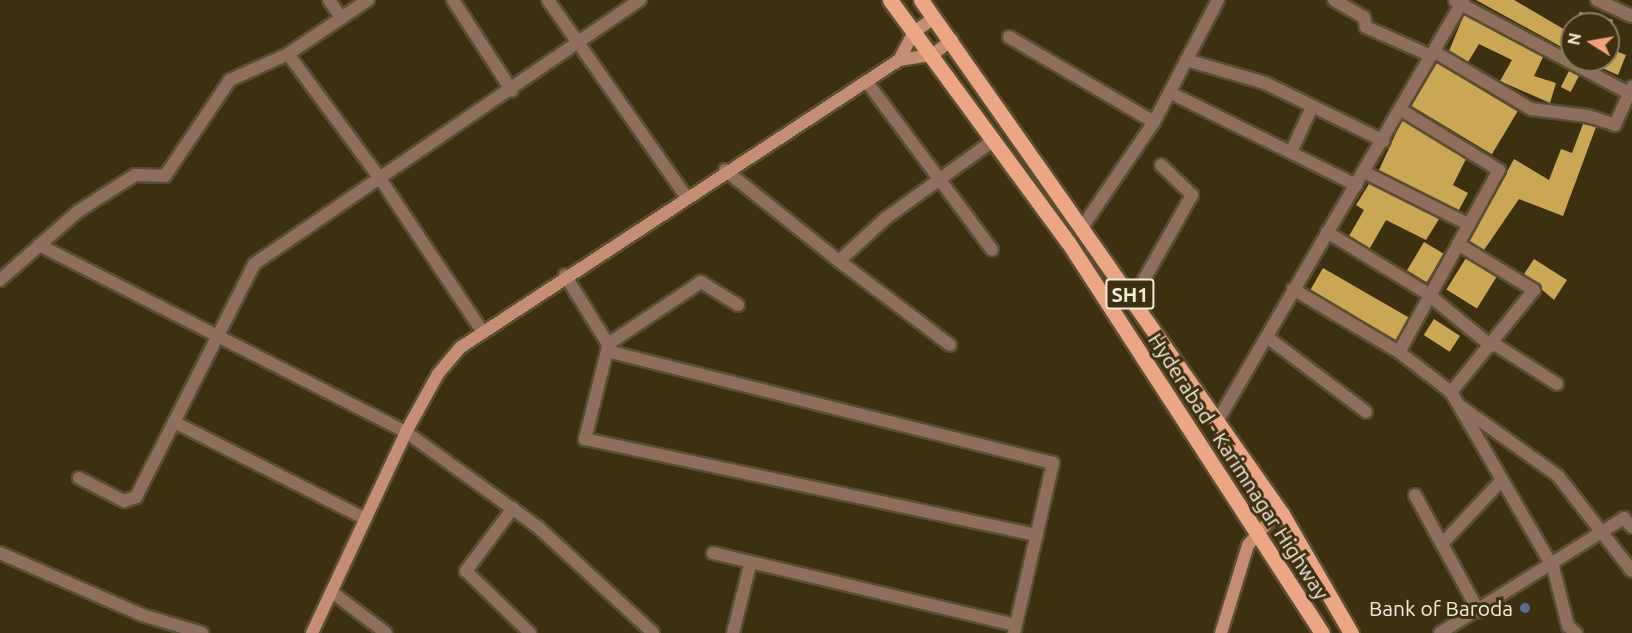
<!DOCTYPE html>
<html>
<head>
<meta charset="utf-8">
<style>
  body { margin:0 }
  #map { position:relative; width:1632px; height:633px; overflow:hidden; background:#3d3011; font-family:Ubuntu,sans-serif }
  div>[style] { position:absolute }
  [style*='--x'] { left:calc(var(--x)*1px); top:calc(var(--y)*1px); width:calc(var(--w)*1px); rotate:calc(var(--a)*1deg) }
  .building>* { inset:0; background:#caa755; transform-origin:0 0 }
  .roads { filter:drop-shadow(2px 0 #5a4e31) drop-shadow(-2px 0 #5a4e31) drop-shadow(0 2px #5a4e31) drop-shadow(0 -2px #5a4e31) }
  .street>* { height:12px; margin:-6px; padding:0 6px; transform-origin:6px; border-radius:6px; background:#8f6e5d }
  .secondary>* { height:12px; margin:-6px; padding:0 6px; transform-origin:6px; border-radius:6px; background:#c38e74 }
  .primary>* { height:15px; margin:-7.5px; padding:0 7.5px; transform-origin:7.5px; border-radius:7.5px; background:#eba785 }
  .dots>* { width:16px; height:16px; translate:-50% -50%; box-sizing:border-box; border:3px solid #3d3011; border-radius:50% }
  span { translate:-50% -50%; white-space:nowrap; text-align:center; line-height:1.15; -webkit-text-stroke:6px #3d3011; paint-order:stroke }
  .shield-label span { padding:2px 4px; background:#3d3011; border:2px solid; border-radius:4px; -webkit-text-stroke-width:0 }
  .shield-label { font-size:20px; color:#f3ebda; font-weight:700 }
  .street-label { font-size:21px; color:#f3ebda }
  .poi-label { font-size:21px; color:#f3ebda }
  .right { translate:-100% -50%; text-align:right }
  .north { position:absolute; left:1560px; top:12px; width:60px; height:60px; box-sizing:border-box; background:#3d3011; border:2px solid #867b61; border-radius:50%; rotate:281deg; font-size:16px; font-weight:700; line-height:24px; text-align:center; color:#f3ebda }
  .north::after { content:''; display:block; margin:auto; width:21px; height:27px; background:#f2a080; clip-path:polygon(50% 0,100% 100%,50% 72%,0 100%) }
</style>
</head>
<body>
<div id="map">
  <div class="building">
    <div style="clip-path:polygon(1476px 0,1514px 0,1572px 34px,1569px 51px)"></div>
    <div style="clip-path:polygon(1580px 12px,1613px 20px,1612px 24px,1574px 24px)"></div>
    <div style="clip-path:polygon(1464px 15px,1543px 57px,1534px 76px,1556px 83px,1550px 103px,1500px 81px,1512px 60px,1479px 44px,1468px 62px,1449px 51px)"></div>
    <div style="clip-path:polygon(1608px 48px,1626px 55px,1618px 75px,1584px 60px,1608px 60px)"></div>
    <div style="left:1437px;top:63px;width:94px;height:50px;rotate:31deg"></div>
    <div style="left:1569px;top:71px;width:11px;height:18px;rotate:27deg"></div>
    <div style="clip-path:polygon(1402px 120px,1466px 159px,1453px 185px,1468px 193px,1459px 210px,1379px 170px)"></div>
    <div style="clip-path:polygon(1583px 124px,1596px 127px,1563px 216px,1519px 199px,1484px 250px,1469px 241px,1514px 159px,1549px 180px,1561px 149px,1572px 153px)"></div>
    <div style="clip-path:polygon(1369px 184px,1439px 219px,1426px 240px,1386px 220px,1370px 248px,1349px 236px,1364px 210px,1356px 205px)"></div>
    <div style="left:1424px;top:242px;width:23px;height:33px;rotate:31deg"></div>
    <div style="left:1466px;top:258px;width:36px;height:37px;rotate:32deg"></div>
    <div style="clip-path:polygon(1534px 259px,1567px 280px,1554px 300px,1524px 274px)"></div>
    <div style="left:1323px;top:268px;width:99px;height:26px;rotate:30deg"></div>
    <div style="left:1434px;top:319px;width:31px;height:19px;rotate:33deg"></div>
  </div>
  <div class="roads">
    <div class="street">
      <div style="--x:329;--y:0;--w:22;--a:56"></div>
      <div style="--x:368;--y:0;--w:97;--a:146"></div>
      <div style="--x:288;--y:54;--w:153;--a:53.5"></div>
      <div style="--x:379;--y:177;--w:185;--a:56.2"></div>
      <div style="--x:453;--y:0;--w:108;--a:57"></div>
      <div style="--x:548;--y:0;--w:242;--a:54.9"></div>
      <div style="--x:1334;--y:0;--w:34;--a:30"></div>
      <div style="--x:1364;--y:17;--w:10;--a:79"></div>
      <div style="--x:1366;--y:27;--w:71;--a:24"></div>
      <div style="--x:1597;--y:0;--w:38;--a:25"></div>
      <div style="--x:1455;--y:1;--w:197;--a:27.9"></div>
      <div style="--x:1009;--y:37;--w:168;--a:30.4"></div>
      <div style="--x:1435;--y:52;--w:112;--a:30.7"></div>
      <div style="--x:1531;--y:109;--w:57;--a:7"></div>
      <div style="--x:1588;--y:116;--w:28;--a:18"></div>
      <div style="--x:1615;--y:125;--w:42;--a:-65.9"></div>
      <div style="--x:1186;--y:60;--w:82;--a:16.2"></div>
      <div style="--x:1265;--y:83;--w:132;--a:26"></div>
      <div style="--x:867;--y:82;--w:209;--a:53.3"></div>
      <div style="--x:1171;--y:93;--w:207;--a:26.4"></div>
      <div style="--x:1291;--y:152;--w:50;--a:-65"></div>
      <div style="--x:725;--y:170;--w:146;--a:38.6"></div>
      <div style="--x:839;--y:261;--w:64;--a:-42.5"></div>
      <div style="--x:886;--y:218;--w:133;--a:-35.8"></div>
      <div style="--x:1366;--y:173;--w:114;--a:26.6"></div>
      <div style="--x:1083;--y:226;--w:126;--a:-55.7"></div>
      <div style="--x:1154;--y:122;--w:138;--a:-62.3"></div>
      <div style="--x:1327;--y:232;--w:119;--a:31.5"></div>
      <div style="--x:1428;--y:294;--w:82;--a:39.5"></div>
      <div style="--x:1458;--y:244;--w:89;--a:31.2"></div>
      <div style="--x:1534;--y:290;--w:132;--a:129.1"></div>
      <div style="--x:1451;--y:392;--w:203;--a:59.8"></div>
      <div style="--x:1553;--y:567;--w:61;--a:75.7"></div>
      <div style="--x:1568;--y:626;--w:11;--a:41"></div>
      <div style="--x:39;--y:245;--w:412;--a:27"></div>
      <div style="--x:406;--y:432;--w:164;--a:35.8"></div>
      <div style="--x:539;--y:528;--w:155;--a:42.6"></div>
      <div style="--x:839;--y:261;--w:139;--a:37.1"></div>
      <div style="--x:565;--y:275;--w:81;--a:58.1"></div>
      <div style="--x:0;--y:280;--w:103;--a:-41.4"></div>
      <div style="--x:77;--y:212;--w:69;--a:-32.5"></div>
      <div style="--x:135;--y:175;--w:30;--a:2"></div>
      <div style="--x:165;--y:176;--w:116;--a:-55.9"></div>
      <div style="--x:230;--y:80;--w:64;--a:-24.1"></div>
      <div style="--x:1293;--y:289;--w:123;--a:30.7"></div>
      <div style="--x:1399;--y:352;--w:66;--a:37.6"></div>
      <div style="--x:1133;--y:299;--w:120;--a:-60.4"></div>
      <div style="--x:1192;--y:195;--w:43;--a:-135.9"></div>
      <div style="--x:738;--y:305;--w:44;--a:-148.1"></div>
      <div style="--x:701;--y:282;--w:112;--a:146.3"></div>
      <div style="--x:608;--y:344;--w:7;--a:98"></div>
      <div style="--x:607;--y:351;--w:460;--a:14.1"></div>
      <div style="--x:1053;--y:463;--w:174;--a:102.9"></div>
      <div style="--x:1267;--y:337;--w:124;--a:37.1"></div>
      <div style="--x:1493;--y:343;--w:76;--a:32.6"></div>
      <div style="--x:607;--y:351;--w:91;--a:104"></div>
      <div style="--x:585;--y:439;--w:462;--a:12"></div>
      <div style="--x:1399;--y:352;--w:208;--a:-61.2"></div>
      <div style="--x:1499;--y:170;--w:115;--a:-148.5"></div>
      <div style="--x:1460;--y:406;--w:120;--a:35.5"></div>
      <div style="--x:1558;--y:476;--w:120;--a:52.1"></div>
      <div style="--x:1218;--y:420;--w:486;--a:-59.7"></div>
      <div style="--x:174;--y:422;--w:213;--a:26.8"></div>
      <div style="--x:79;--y:478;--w:51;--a:27.1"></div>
      <div style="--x:124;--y:501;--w:13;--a:-18"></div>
      <div style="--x:136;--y:497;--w:261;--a:-63.1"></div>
      <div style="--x:254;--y:264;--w:468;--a:-34.4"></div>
      <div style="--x:1415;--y:495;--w:133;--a:61.3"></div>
      <div style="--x:513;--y:508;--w:79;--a:126.7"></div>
      <div style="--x:466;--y:571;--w:89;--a:44.1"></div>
      <div style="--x:1442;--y:544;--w:85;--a:-46.9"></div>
      <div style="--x:0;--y:553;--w:155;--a:23.6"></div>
      <div style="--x:142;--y:615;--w:63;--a:16.7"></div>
      <div style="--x:713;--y:553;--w:311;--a:13.4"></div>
      <div style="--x:333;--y:593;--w:66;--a:37"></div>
      <div style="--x:733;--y:633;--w:70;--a:-76"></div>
      <div style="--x:1440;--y:633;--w:217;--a:-32"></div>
      <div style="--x:1624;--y:518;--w:12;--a:48"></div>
    </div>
    <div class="secondary">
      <div style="--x:899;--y:60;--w:32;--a:-62"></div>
      <div style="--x:914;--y:32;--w:24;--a:-35"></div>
      <div style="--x:312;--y:633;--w:222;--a:-64.9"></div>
      <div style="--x:406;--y:432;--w:66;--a:-61.1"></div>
      <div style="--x:438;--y:374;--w:35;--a:-50"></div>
      <div style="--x:461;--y:347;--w:524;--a:-33.23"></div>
      <div style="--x:899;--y:60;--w:33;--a:-9"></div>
      <div style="--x:932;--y:55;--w:25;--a:-37"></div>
      <div style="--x:1221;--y:633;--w:92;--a:-72.9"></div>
      <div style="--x:1248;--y:545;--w:47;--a:-48.5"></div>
    </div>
    <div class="primary">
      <div style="--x:890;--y:0;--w:300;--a:53.7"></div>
      <div style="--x:1068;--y:242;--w:466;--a:57"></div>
      <div style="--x:921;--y:0;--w:628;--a:54.92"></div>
      <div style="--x:1282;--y:514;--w:138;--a:59.9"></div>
    </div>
  </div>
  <div class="dots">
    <div style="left:1525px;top:608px;background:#5c6f8a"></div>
  </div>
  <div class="shield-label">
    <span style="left:1130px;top:294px">SH1</span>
  </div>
  <div class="street-label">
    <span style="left:1239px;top:466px;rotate:57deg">Hyderabad - Karimnagar Highway</span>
  </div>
  <div class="poi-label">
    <span class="right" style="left:1513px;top:608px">Bank of Baroda</span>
  </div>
  <div class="north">N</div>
</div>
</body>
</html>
